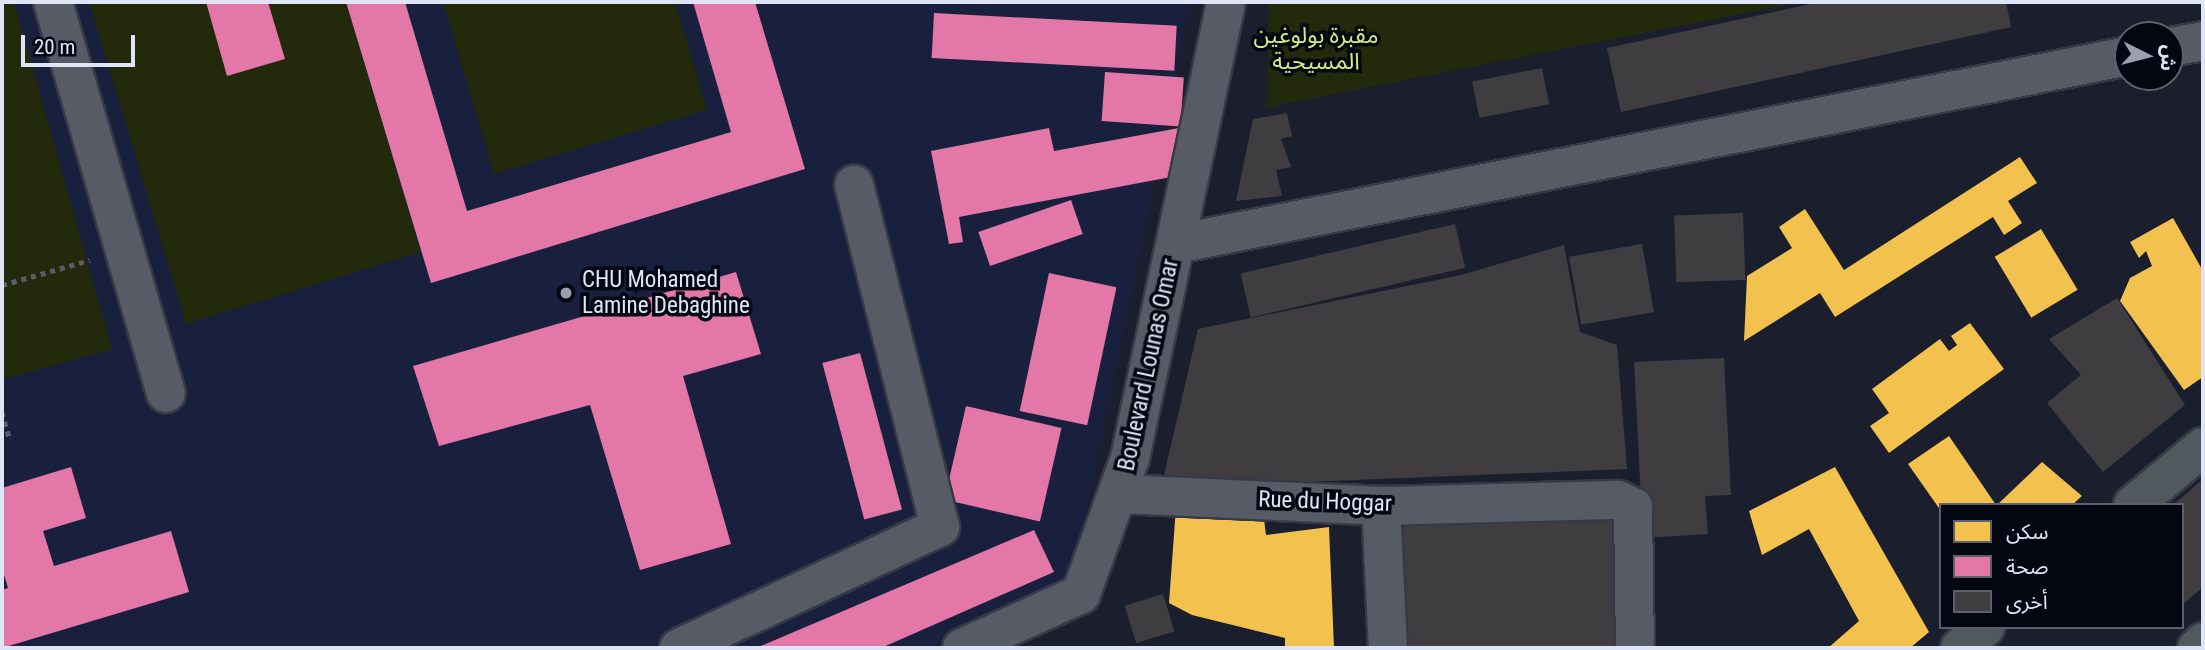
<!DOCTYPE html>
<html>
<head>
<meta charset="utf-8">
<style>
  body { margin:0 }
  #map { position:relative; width:2205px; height:650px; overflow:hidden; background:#1b1f2d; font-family:"Roboto Condensed","Noto Sans Arabic",sans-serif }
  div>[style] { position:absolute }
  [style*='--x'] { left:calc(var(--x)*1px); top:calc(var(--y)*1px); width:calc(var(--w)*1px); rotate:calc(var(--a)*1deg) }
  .built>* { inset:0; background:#18203d }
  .green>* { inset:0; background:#232a0c }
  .homes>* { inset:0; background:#f2c14e; transform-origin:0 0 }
  .health>* { inset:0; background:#e377a8; transform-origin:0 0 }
  .building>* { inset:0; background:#403d41; transform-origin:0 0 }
  .path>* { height:4.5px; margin-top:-2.25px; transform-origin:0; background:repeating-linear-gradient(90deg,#5a5d68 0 5px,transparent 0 10px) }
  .roads { filter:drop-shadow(2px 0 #373a46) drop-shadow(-2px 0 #373a46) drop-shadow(0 2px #373a46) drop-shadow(0 -2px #373a46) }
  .minor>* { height:38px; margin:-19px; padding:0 19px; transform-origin:19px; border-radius:19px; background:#575b66 }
  .major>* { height:38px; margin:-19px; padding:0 19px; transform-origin:19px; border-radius:19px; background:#52595e }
  .dots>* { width:19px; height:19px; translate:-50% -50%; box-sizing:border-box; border:4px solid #040611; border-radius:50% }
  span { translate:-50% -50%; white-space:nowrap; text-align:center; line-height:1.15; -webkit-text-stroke:7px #040611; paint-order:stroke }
  .park-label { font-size:23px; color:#d0ed83 }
  .poi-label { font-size:23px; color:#dfe5f7 }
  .left { translate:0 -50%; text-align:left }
  .street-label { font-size:23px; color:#dfe5f7 }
  .frame { position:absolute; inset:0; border:4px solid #dfe5f7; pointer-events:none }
  .legend { position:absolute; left:1939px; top:503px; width:245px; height:126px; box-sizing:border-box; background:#040611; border:2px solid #5c5f6d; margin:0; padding:9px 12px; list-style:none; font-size:21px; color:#dfe5f7 }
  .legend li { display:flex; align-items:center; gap:14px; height:35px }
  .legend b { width:35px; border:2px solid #5c5f6d }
  .north { position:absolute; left:2114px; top:21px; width:70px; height:70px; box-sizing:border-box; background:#040611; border:2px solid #5c5f6d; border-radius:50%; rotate:96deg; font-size:19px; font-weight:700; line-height:28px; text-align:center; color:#dfe5f7 }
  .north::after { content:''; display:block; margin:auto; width:24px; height:32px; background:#9aa0b0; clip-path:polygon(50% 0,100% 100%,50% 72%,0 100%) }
  .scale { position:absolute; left:21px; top:35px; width:114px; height:32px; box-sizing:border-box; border:4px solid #dfe5f7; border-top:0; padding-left:9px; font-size:21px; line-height:24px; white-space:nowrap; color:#dfe5f7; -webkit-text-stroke:5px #040611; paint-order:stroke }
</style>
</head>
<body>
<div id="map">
  <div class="built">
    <div style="clip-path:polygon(2px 2px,1190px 2px,1072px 584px,929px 648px,2px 648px)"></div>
  </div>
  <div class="green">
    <div style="clip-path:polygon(2px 2px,14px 2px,112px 349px,2px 380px)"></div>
    <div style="clip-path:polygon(89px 2px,346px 2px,421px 252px,186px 324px)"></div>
    <div style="clip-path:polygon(443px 2px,675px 2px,707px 110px,494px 174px)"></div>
    <div style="clip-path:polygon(1269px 2px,1802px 2px,1267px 107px)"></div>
  </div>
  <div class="homes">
    <div style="clip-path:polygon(2020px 157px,2037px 183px,2008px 201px,2022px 223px,2004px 235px,1993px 217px,1835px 317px,1820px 293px,1744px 341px,1747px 276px,1792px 248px,1779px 227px,1805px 209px,1844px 270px)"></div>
    <div style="clip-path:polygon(2173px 218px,2203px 271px,2203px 377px,2184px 390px,2120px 301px,2130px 278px,2152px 266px,2146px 251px,2139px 258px,2130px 242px)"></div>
    <div style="left:2041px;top:229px;width:71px;height:54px;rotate:59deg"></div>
    <div style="clip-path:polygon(1970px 323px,2004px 369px,1889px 453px,1870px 426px,1889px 413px,1872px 389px,1940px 339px,1949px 351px,1957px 345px,1951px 336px)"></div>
    <div style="clip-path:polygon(1949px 436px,1996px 505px,1941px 505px,1941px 511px,1908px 464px)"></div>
    <div style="clip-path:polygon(2042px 462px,2082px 496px,2072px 505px,1997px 505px)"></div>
    <div style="clip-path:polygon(1835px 467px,1929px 632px,1910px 648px,1828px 648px,1859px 621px,1809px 529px,1762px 555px,1749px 511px)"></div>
    <div style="clip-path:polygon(1176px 507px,1263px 511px,1266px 535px,1329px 527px,1334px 648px,1285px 648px,1285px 638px,1192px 615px,1169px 603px)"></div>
  </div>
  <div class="health">
    <div style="clip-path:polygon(206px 2px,268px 2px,285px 59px,227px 76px)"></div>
    <div style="clip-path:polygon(346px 2px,405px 2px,467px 211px,731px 132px,693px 2px,755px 2px,805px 169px,431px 283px)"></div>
    <div style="left:934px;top:13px;width:243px;height:45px;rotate:3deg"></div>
    <div style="left:1105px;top:72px;width:79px;height:49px;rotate:4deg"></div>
    <div style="clip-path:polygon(1049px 128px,1054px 151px,1179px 128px,1187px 174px,959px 217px,963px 242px,949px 244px,931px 151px)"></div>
    <div style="left:1071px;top:200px;width:36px;height:98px;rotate:71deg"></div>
    <div style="clip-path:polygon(736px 272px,761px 354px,683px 376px,731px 544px,640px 570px,590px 405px,439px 446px,413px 366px)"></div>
    <div style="left:1049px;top:273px;width:69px;height:141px;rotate:12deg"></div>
    <div style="left:860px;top:353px;width:162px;height:39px;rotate:75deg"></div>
    <div style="left:966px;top:406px;width:98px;height:96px;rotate:13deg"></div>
    <div style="clip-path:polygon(71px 467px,86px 518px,43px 531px,54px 566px,171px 531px,189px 592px,2px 648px,2px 590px,8px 588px,2px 568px,2px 488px)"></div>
    <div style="clip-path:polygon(1034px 530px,1054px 572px,881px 648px,756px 648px)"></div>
  </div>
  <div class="building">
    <div style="clip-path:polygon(1820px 2px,2006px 2px,2011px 27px,1621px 112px,1607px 48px)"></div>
    <div style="left:1542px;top:68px;width:37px;height:71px;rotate:79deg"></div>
    <div style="clip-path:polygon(1287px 113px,1292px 136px,1281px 139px,1291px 167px,1276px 170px,1282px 196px,1236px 201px,1253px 119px)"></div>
    <div style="left:1743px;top:213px;width:67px;height:69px;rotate:88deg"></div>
    <div style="left:1455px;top:224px;width:45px;height:220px;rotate:77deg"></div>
    <div style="left:1642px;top:244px;width:69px;height:74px;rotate:80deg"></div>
    <div style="clip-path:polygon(1564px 245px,1580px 332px,1617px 345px,1627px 469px,1161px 488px,1198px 329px,1461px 275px)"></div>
    <div style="clip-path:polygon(2117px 298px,2185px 405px,2103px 472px,2047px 403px,2081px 375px,2049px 339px)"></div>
    <div style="clip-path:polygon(1724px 358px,1731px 495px,1705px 496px,1708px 534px,1643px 538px,1634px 362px)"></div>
    <div style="clip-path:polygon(2203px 479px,2203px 587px,2182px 605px,2182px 505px,2173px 505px)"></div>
    <div style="clip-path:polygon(1611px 512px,1628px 538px,1627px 648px,1399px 648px,1396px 516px)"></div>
    <div style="left:1163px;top:594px;width:39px;height:40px;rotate:73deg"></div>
  </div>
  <div class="path">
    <div style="--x:2;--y:285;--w:91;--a:-15.9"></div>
    <div style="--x:2;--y:412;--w:26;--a:74"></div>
  </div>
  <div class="roads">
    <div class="minor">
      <div style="--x:53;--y:2;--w:407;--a:73.9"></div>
      <div style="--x:2170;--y:47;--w:34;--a:-10"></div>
      <div style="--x:1176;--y:244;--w:970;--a:-11.17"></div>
      <div style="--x:1121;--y:494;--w:260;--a:2.6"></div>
      <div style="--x:1381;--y:506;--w:237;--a:-1.5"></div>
      <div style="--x:1618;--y:500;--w:17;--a:25"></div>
      <div style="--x:1633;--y:507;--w:141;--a:89.2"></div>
      <div style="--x:1381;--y:506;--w:142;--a:87.2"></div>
      <div style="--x:679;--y:648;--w:288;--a:-24.9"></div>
      <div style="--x:940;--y:527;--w:353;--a:-104.1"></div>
      <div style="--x:962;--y:648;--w:131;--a:-24.4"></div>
      <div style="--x:1081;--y:594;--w:145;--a:-70.2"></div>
      <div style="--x:1130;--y:458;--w:466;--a:-78.1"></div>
    </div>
    <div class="major">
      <div style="--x:2133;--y:505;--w:91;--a:-39.6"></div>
      <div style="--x:1960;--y:648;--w:33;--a:-40"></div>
      <div style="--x:2197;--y:648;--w:8;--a:-45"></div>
    </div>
  </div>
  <div class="dots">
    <div style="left:566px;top:293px;background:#9aa0b0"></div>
  </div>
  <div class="park-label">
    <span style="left:1316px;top:49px">مقبرة بولوغين<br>المسيحية</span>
  </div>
  <div class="poi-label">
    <span class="left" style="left:582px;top:293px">CHU Mohamed<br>Lamine Debaghine</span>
  </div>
  <div class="street-label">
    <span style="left:1149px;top:365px;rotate:-78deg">Boulevard Lounas Omar</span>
    <span style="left:1325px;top:502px;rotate:2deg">Rue du Hoggar</span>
  </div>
  <div class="frame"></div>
  <ul class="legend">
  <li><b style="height:19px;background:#f2c14e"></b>سكن</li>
  <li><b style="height:19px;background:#e377a8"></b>صحة</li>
  <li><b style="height:19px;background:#403d41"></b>أخرى</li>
  </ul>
  <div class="north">ش</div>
  <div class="scale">20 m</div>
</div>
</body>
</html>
